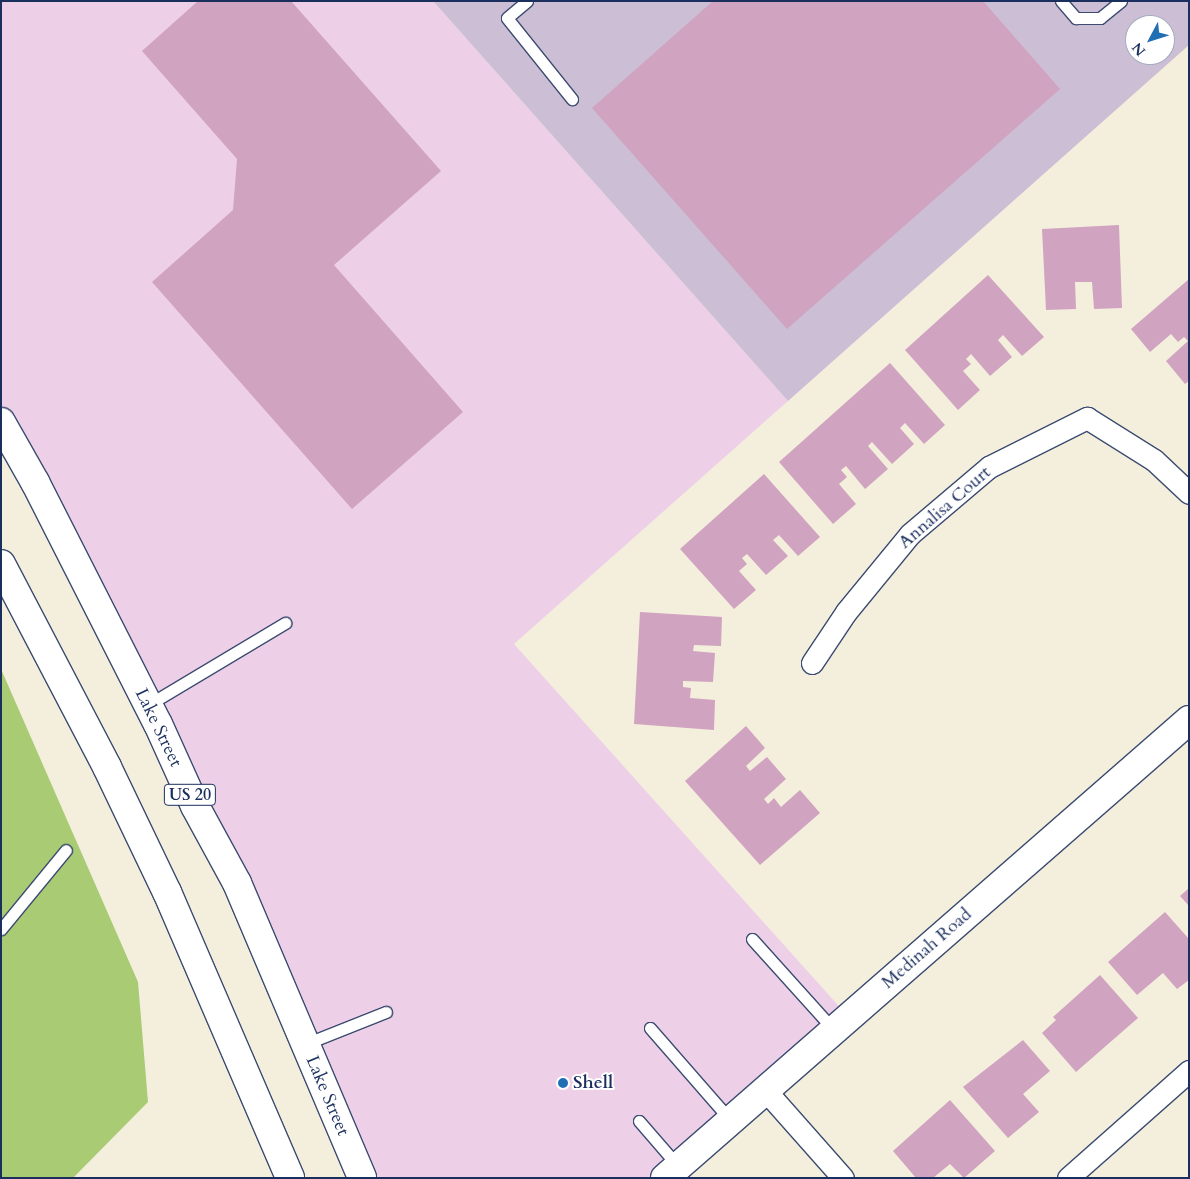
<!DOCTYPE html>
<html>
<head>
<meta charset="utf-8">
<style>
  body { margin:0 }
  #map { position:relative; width:1190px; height:1179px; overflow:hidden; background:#f4efdc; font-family:Cardo,serif }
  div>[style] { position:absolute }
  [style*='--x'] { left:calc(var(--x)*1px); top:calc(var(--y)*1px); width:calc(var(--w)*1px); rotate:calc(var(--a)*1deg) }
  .built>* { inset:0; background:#edd0e8 }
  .industrial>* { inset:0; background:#ccbed4 }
  .green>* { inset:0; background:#a8cb74 }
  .building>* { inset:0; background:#d0a3c0 }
  .roads { filter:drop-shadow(1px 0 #3c4c71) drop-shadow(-1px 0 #3c4c71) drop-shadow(0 1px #3c4c71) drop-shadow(0 -1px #3c4c71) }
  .service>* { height:11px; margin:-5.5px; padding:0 5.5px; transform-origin:5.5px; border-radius:5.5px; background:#fff }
  .minor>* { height:21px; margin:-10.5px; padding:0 10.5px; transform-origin:10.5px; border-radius:10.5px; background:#fff }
  .tertiary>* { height:28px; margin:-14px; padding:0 14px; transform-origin:14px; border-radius:14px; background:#fff }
  .primary>* { height:28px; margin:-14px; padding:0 14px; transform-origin:14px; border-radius:14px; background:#fff }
  .dots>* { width:14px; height:14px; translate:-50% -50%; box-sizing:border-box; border:2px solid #fff; border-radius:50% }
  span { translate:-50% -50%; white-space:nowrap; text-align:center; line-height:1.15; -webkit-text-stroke:4px #fff; paint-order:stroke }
  .shield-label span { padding:1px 4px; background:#fff; border:1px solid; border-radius:4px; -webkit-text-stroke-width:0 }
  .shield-label { font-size:16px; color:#1b2f5e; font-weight:700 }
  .street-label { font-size:18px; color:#1b2f5e }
  .poi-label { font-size:18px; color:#1b2f5e; font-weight:700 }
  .left { translate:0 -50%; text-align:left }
  .frame { position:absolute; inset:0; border:2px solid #1b2f5e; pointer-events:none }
  .north { position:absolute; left:1125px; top:15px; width:50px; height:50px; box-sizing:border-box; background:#fff; border:1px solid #a4acbf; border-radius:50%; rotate:230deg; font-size:14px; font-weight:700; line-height:20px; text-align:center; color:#1b2f5e }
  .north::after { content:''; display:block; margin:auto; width:18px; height:22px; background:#1f6fb2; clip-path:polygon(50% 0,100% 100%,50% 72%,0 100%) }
</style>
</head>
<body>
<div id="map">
  <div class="built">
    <div style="clip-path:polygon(1px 1px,433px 1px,788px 401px,514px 644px,845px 1013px,652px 1178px,372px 1178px,99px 586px,1px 407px)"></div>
  </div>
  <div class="industrial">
    <div style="clip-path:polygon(evenodd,433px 1px,1189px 1px,1189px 45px,788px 401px,433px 1px,1135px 25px,1165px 25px,1165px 55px,1135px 55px,1135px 25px)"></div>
  </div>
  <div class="green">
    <div style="clip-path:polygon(1px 669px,138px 982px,148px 1102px,73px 1178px,1px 1178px)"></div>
  </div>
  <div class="building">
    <div style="clip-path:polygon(198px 1px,291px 1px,441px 171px,334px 265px,463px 412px,352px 509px,152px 282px,233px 210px,237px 159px,142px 51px)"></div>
    <div style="clip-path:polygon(713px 1px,983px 1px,1060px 89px,787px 329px,592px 108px)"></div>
    <div style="clip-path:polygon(1119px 225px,1122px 308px,1094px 309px,1092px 282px,1075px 282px,1076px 309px,1046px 310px,1042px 229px)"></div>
    <div style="clip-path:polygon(988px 275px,1044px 337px,1022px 356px,1003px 335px,998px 340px,1012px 357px,990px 376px,971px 354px,966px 359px,971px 364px,963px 371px,980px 390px,958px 410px,905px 350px)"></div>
    <div style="clip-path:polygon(1189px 279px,1189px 381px,1185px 384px,1166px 361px,1188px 341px,1184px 337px,1178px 342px,1171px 334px,1150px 352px,1131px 329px)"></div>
    <div style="clip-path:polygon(890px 363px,945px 425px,924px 444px,905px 423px,900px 428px,914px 444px,892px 464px,872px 442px,868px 446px,888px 469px,865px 489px,846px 466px,841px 470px,847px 477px,839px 484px,856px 504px,833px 524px,779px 462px)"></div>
    <div style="clip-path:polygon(764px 474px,820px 537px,798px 556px,779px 535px,773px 540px,788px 556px,766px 575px,747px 554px,742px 558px,747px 564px,739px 571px,756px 590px,734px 609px,680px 549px)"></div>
    <div style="clip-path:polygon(640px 612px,722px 617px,721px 646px,694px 645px,693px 651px,715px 653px,713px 682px,683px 681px,683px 687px,691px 688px,690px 698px,715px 700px,714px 730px,634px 724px)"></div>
    <div style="clip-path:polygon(746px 726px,765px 748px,746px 766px,750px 771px,767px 757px,786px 779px,764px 799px,768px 804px,774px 798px,781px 807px,800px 790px,820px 813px,760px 865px,685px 781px)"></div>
    <div style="clip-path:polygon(1189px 888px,1189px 906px,1180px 896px)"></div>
    <div style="clip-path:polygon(1165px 912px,1189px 939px,1189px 980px,1177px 989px,1163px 973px,1137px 995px,1108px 962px)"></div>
    <div style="clip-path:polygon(1100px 975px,1138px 1018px,1076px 1072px,1042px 1033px,1056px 1020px,1053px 1017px)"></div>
    <div style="clip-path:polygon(1023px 1040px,1050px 1071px,1023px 1094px,1039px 1112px,1008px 1138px,963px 1087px)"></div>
    <div style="clip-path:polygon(950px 1100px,995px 1151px,964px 1178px,950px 1164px,933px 1178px,916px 1178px,893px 1151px)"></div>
  </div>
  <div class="roads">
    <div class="service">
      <div style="--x:527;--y:1;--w:26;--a:140"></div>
      <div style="--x:507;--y:18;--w:104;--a:51.3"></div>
      <div style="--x:1061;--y:1;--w:23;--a:49"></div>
      <div style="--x:1076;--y:18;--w:24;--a:0"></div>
      <div style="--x:1100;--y:18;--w:27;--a:-39"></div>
      <div style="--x:148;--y:705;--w:160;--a:-30.9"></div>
      <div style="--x:1;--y:929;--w:102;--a:-50.6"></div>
      <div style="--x:752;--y:939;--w:122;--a:48"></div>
      <div style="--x:650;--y:1028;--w:123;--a:48.9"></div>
      <div style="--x:305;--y:1044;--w:87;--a:-21.6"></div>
      <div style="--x:639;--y:1121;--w:60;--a:49.1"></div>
    </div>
    <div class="minor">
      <div style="--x:812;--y:663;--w:61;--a:-56.3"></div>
      <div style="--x:846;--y:612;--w:101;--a:-50.6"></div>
      <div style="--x:910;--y:534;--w:104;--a:-40.3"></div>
      <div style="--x:989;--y:467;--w:110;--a:-26.6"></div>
      <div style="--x:1087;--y:418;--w:79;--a:32.1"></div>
      <div style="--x:1154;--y:460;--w:48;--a:43.3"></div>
      <div style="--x:766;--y:1091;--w:116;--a:48.5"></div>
      <div style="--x:1068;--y:1178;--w:162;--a:-41.5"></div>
    </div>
    <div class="tertiary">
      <div style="--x:665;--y:1178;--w:696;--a:-41.15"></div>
    </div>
    <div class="primary">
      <div style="--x:1;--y:422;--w:69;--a:60.5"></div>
      <div style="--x:35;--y:482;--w:271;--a:63.1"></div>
      <div style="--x:158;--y:724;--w:90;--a:65.7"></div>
      <div style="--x:195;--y:806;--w:88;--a:61.4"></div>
      <div style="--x:237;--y:883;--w:320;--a:67"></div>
      <div style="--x:1;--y:564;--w:229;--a:62.4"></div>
      <div style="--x:107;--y:767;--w:139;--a:64.4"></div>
      <div style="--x:167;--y:892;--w:311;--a:66.7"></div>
    </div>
  </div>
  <div class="dots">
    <div style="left:563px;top:1083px;background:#1f6fb2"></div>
  </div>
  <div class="shield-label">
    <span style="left:190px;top:795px">US 20</span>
  </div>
  <div class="street-label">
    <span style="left:945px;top:508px;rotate:-41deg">Annalisa Court</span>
    <span style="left:158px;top:728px;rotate:64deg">Lake Street</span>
    <span style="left:927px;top:949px;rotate:-41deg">Medinah Road</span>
    <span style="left:327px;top:1096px;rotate:67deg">Lake Street</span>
  </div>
  <div class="poi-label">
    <span class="left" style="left:573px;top:1083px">Shell</span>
  </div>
  <div class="frame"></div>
  <div class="north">N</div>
</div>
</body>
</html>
